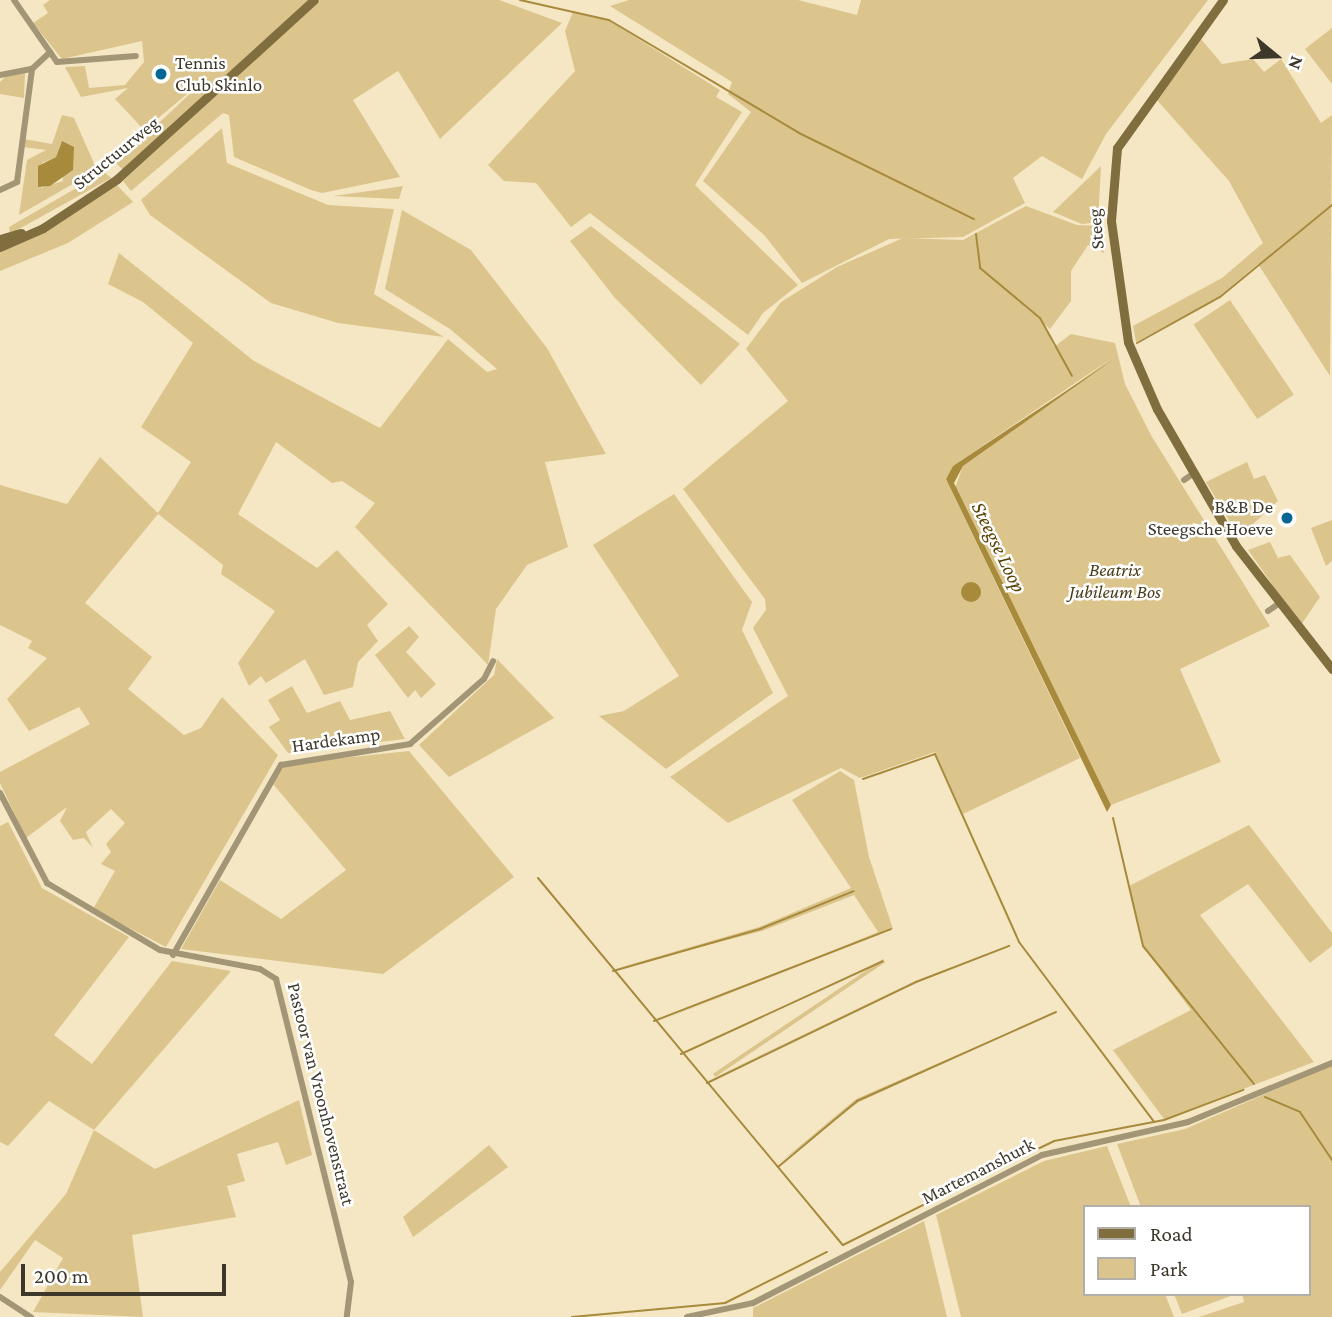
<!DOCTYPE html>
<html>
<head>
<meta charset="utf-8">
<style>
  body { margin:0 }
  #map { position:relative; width:1332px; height:1317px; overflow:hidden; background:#f5e7c4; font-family:"Crimson Pro",serif }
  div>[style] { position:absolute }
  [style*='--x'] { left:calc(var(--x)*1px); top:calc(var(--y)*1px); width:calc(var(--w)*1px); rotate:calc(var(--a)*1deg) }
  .green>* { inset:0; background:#dbc58d; transform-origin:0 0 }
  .water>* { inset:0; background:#a78a3c }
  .round { border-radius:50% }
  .stream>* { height:2px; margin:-1px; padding:0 1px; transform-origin:1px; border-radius:1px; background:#a78a3c }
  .street>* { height:6px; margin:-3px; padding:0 3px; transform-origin:3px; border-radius:3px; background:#a29676 }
  .secondary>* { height:9px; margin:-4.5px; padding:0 4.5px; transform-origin:4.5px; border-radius:4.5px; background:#806e3e }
  .dots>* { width:19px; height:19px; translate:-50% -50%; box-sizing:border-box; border:4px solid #fff; border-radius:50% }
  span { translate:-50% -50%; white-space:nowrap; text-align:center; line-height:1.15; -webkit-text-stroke:5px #fff; paint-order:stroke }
  .poi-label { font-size:19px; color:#3e382b }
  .left { translate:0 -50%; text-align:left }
  .right { translate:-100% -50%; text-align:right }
  .street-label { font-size:19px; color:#3e382b }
  .park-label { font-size:19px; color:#493c1a; font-style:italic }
  .water-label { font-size:21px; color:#594403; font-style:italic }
  .legend { position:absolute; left:1083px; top:1205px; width:228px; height:91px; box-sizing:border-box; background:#fff; border:2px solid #b2afaa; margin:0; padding:9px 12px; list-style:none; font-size:21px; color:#3e382b }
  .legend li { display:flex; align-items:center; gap:14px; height:35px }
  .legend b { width:35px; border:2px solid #b2afaa }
  .north { position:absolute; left:1241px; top:21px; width:70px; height:70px; -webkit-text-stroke:5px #fff; paint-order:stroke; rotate:109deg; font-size:19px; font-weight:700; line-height:28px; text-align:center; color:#3e382b }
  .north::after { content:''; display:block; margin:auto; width:24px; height:32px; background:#3e382b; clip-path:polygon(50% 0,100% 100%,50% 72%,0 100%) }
  .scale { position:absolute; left:21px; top:1264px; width:205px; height:32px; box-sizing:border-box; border:4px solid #3e382b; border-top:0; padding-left:9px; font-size:21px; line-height:24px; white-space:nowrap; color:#3e382b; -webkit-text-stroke:5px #fff; paint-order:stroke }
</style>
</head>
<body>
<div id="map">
  <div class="green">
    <div style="clip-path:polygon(50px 0,308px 0,123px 170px,116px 163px,211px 74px,144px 130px,115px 99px,128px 88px,81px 97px,65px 67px,85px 66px,89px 88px,125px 85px,144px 62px,142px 41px,62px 59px,33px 23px,48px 13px,43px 5px)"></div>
    <div style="clip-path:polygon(320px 0,499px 0,562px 23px,440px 139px,398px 71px,353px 100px,400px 177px,322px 193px,311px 190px,234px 157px,229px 115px,223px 113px,131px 191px,123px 181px)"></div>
    <div style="clip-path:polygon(629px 0,798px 0,857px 15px,861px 0,1208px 0,1106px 134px,1082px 179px,1042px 156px,1013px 178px,1025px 203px,963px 237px,889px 239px,802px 283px,765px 236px,703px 181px,751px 112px,728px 94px,732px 82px,610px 6px)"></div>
    <div style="clip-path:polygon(573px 12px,608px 20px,720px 90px,716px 97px,742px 112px,695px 185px,798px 285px,763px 313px,748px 335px,590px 213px,571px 227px,536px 183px,504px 181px,488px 165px,575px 71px,565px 31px)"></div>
    <div style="clip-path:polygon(1332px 28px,1332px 84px,1305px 49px)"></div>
    <div style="clip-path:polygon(1201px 39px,1222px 64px,1253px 59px,1264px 72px,1281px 59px,1321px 123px,1332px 115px,1330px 376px,1258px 264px,1211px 303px,1136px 342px,1133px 326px,1222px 278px,1263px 243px,1229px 181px,1156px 99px)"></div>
    <div style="clip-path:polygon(25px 72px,24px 98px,0 94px,0 82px,9px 73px)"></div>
    <div style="clip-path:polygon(evenodd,62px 115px,74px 118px,97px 170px,19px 215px,27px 160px,46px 150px,23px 147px,24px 139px,52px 144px,62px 115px,61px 143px,63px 181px,41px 188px,42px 163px,56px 157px,61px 143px)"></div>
    <div style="clip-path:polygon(222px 128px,227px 163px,328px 205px,394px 209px,374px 294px,444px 337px,338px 323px,271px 303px,150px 215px,141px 200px)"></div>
    <div style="clip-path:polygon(1101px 166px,1098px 222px,1082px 224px,1053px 212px)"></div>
    <div style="clip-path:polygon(104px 172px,111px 178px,10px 234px,9px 227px)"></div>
    <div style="clip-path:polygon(117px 185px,133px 202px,68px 243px,0 271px,0 251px)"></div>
    <div style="clip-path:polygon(403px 186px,399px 199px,333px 196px,384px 189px)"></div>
    <div style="clip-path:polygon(1026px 206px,1077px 225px,1101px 226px,1104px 253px,1088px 245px,1071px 271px,1071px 301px,1050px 329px,1044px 324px,1054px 347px,1071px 334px,1115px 343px,1125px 384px,1152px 437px,1270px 626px,1180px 669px,1221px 762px,1111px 805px,955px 488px,963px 466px,1112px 358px,953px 466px,946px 479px,1080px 758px,963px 814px,935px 752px,860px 778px,841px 768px,728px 823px,670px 777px,788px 696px,753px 628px,766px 610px,765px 599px,683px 489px,788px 401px,746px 349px,781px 302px,837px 267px,903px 238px,963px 240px)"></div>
    <div style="clip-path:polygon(402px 210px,471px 250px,547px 348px,606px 454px,545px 462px,568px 547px,527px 565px,496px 609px,488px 665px,355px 527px,375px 503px,342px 481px,332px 483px,276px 442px,238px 514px,317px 568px,337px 550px,388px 604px,367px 625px,378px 641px,358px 662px,353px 687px,324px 695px,305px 659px,266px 683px,261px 676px,249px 686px,238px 663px,275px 611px,221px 574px,223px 565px,158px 514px,85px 603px,152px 657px,128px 689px,184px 735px,201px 728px,222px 697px,278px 755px,166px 947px,93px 909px,115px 871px,101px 864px,111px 852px,106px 844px,125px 823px,111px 809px,86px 832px,93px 848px,84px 838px,73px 840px,60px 821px,67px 807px,26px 838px,0 783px,0 772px,90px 724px,79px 707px,29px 731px,7px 699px,47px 658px,28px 648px,32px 641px,0 625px,0 485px,67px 504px,100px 457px,158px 513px,191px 462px,141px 427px,193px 343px,143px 302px,108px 284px,119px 253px,254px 361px,380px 428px,448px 339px,487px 372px,497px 369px,450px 329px,385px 289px)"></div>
    <div style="clip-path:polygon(591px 226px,740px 344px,701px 385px,615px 298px,570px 241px)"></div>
    <div style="left:1230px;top:300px;width:114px;height:44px;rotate:56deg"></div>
    <div style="clip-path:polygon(1247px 462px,1254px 479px,1265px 475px,1278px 501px,1239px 537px,1206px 482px)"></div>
    <div style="clip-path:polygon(674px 494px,752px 602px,742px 630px,773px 693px,666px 769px,599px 716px,624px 711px,679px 676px,593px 545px)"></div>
    <div style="clip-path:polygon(1332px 520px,1332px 561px,1326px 566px,1311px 528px)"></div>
    <div style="clip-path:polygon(1270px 542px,1278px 558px,1290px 555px,1320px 597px,1301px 625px,1248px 550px)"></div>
    <div style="clip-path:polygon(409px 626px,419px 637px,406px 652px,436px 684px,421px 698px,415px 690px,408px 698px,375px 655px)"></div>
    <div style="clip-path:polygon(497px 659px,554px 718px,449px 777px,419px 745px,494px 675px)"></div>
    <div style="clip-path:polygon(292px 686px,307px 713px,340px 701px,350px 720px,390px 711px,405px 739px,288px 753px,269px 727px,280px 720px,268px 700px)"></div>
    <div style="clip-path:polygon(409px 751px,514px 877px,383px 974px,181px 949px,220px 880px,281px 919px,346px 870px,273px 784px,285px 764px)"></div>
    <div style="clip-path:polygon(840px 771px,854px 780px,869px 857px,893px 929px,657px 1022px,878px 932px,854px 895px,762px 931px,615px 969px,759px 927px,851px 888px,792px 800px)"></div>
    <div style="clip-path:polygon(8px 822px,42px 888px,129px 937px,54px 1035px,92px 1064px,172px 961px,231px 971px,94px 1130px,155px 1169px,299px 1100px,312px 1155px,286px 1165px,278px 1142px,237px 1154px,245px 1181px,227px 1186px,236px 1217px,132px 1235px,143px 1317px,33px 1312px,63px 1258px,35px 1240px,0 1290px,0 1272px,66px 1194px,94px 1130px,49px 1101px,8px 1146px,0 1142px,0 826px)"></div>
    <div style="clip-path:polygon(1249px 825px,1332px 933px,1332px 946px,1310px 963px,1248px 884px,1200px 915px,1314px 1062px,1164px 1119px,1113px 1050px,1191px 1010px,1143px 946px,1129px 886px)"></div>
    <div style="clip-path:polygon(1012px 945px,916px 983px,707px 1081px,915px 981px)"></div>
    <div style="left:883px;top:959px;width:4px;height:205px;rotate:56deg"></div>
    <div style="clip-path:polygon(1056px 1012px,859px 1102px,777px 1165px,856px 1099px)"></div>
    <div style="clip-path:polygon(1332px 1065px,1332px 1317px,1199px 1317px,1244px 1302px,1242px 1294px,1309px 1294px,1309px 1207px,1141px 1207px,1117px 1144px,1185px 1129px)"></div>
    <div style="clip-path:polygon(489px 1145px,508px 1167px,413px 1237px,403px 1217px)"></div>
    <div style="clip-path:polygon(1107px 1146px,1131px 1207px,1085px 1207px,1085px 1294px,1165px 1294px,1174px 1317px,961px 1317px,936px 1215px,1044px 1161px)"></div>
    <div style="clip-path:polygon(924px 1221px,947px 1317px,753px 1317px,753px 1308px)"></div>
    <div style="clip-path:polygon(1174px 1294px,1236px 1294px,1182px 1314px)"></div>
  </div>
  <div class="water">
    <div style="clip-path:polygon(62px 141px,74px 147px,73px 170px,50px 186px,38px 187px,38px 166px,56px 157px)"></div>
    <div style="clip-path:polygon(1114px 359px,963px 466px,954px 483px,1111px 805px,1107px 812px,946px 479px,953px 466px)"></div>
    <div class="round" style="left:961px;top:582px;width:20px;height:20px"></div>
  </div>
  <div class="stream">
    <div style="--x:520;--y:0;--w:91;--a:12.7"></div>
    <div style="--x:609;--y:20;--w:221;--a:30.7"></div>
    <div style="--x:799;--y:133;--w:195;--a:26.2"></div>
    <div style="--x:976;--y:234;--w:34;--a:83"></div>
    <div style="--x:980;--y:268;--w:78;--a:39.8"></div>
    <div style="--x:1040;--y:318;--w:66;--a:61.1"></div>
    <div style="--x:1137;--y:343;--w:95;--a:-29"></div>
    <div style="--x:1220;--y:297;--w:145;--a:-39.4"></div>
    <div style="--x:863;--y:779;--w:76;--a:-19.1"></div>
    <div style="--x:935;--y:754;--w:206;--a:65.9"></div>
    <div style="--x:1019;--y:942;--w:225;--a:53.1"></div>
    <div style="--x:1113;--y:818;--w:131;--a:76.8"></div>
    <div style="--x:1143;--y:946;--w:177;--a:51.2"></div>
    <div style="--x:538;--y:878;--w:477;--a:50.3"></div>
    <div style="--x:843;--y:1245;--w:101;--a:-26.6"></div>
    <div style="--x:613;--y:971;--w:153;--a:-15.9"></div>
    <div style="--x:760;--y:929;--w:101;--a:-22"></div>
    <div style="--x:654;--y:1021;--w:254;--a:-21.2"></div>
    <div style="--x:681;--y:1054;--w:222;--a:-24.7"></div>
    <div style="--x:707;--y:1083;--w:232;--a:-25.8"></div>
    <div style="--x:916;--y:982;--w:100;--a:-21.2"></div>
    <div style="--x:1265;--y:1097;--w:38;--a:23"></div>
    <div style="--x:1300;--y:1112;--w:58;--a:56.3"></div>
    <div style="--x:778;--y:1167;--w:103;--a:-39.9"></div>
    <div style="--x:857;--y:1101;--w:218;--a:-24.1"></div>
    <div style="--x:942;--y:1195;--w:124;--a:-25.7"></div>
    <div style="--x:1054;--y:1141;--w:112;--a:-10.8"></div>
    <div style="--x:1164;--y:1120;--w:85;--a:-20.8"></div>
    <div style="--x:572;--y:1317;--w:154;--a:-5.2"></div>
    <div style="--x:725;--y:1303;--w:114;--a:-26.6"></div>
  </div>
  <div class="street">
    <div style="--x:14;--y:0;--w:75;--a:55.3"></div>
    <div style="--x:57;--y:62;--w:79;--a:-4.3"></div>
    <div style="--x:0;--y:75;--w:33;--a:-11"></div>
    <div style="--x:0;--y:190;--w:19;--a:-25"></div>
    <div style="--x:17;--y:182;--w:114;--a:-82.4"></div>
    <div style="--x:32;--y:69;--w:25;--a:-43"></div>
    <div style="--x:1184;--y:480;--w:12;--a:-35"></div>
    <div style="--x:1268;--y:611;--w:11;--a:-34"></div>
    <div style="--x:0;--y:793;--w:102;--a:62.4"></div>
    <div style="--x:47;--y:883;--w:131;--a:30.7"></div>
    <div style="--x:160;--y:950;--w:102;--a:10.8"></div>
    <div style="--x:260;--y:969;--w:19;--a:32"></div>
    <div style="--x:276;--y:979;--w:312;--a:76.1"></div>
    <div style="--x:351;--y:1282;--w:35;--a:97"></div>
    <div style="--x:173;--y:955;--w:219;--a:-60.4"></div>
    <div style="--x:281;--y:765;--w:131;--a:-9.2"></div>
    <div style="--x:410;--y:744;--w:98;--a:-41.3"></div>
    <div style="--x:484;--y:679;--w:20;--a:-63"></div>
    <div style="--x:0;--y:1297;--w:37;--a:33"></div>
    <div style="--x:687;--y:1317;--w:67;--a:-12"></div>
    <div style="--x:753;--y:1303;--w:325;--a:-27.1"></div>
    <div style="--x:1042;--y:1155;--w:150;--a:-12.7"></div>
    <div style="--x:1188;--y:1122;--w:156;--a:-22.3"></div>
  </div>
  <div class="secondary">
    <div style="--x:1223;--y:0;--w:182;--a:125.6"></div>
    <div style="--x:1117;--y:148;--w:73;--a:94.7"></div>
    <div style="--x:1111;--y:221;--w:122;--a:82"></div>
    <div style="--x:1128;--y:342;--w:73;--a:66.6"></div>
    <div style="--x:1157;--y:409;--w:158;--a:60"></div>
    <div style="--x:1236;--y:546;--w:156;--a:52"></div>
    <div style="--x:0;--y:239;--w:22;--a:-16"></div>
    <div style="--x:0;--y:247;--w:47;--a:-23.8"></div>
    <div style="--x:43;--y:228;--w:89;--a:-33.5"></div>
    <div style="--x:117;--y:179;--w:266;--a:-42.3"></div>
  </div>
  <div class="dots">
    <div style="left:161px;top:74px;background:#056696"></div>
    <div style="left:1287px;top:518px;background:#056696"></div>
  </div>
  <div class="poi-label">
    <span class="left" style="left:175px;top:74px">Tennis<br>Club Skinlo</span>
    <span class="right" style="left:1273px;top:518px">B&amp;B De<br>Steegsche Hoeve</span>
  </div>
  <div class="street-label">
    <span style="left:116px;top:153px;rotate:-39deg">Structuurweg</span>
    <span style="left:1096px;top:229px;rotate:-95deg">Steeg</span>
    <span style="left:336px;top:740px;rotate:-8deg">Hardekamp</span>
    <span style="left:321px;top:1094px;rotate:76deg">Pastoor van Vroonhovenstraat</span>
    <span style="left:978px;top:1171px;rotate:-27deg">Martemanshurk</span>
  </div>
  <div class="park-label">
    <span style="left:1115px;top:581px">Beatrix<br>Jubileum Bos</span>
  </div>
  <div class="water-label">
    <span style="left:999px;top:547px;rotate:64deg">Steegse Loop</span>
  </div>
  <ul class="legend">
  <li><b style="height:9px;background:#806e3e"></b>Road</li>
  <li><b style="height:19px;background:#dbc58d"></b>Park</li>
  </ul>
  <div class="north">N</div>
  <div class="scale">200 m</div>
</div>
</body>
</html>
